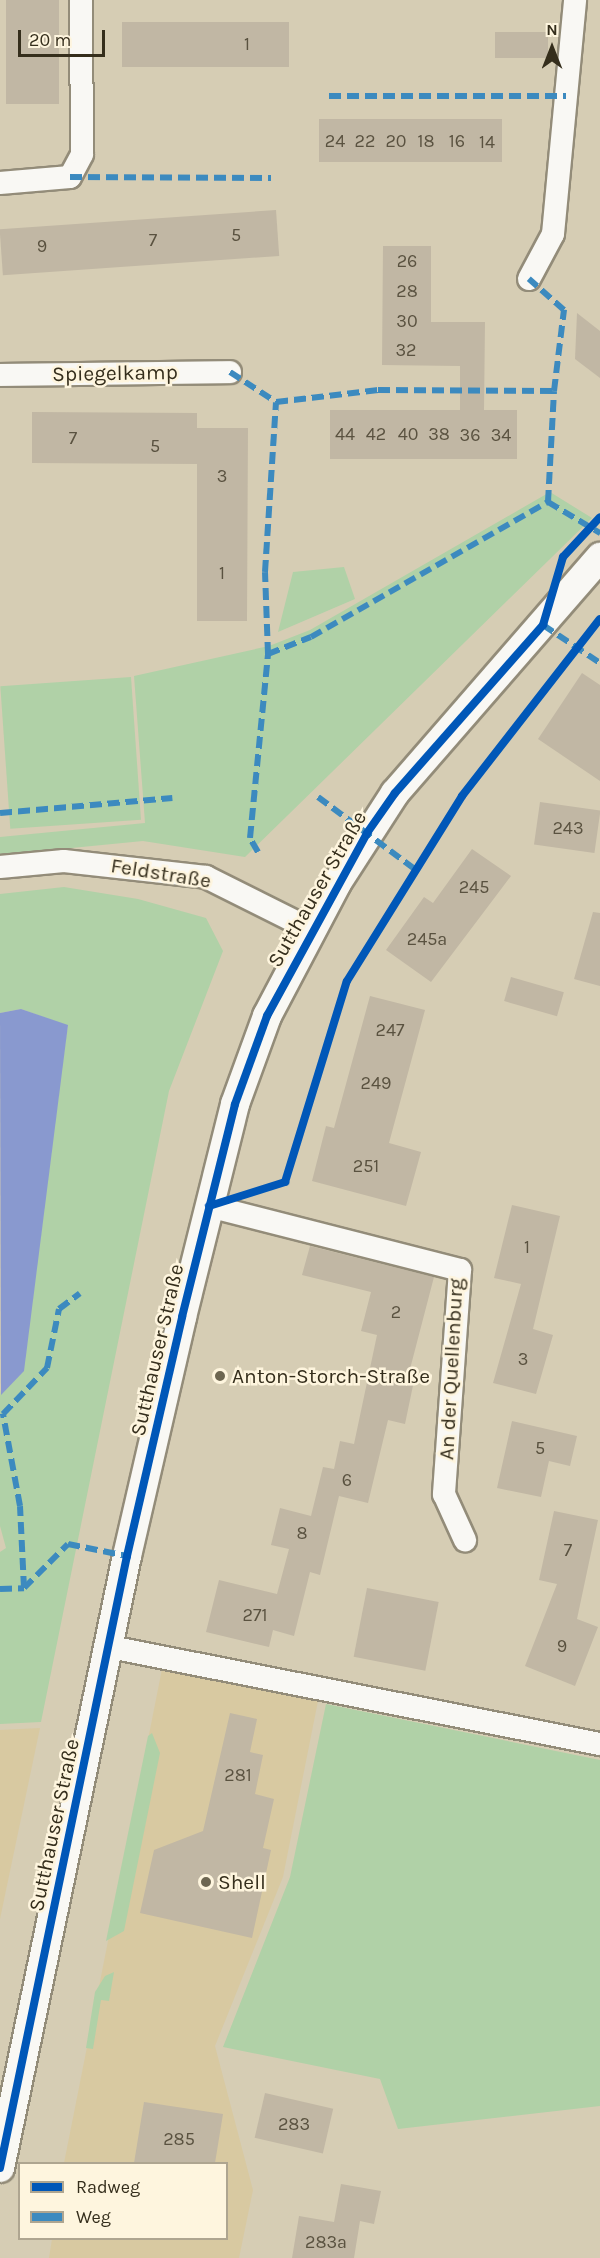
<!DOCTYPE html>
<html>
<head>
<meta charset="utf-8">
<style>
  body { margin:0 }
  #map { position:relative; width:600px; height:2258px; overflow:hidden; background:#d6cdb4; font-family:Karla,sans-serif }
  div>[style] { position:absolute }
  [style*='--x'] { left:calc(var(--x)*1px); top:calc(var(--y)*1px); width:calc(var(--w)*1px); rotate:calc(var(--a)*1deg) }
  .built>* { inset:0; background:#d8c9a1 }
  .green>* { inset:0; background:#b0d1a7; transform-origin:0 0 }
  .water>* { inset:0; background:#8999cf }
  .building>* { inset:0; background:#c1b7a4; transform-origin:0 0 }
  .roads { filter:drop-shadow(2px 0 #938c79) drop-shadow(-2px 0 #938c79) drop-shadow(0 2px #938c79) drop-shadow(0 -2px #938c79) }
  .minor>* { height:22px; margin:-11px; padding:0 11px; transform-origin:11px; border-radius:11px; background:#f9f8f4 }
  .tertiary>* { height:28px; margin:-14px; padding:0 14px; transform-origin:14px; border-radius:14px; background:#f9f8f4 }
  .quiet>* { height:6px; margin-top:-3px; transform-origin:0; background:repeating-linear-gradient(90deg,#3c8abf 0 12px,transparent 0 18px) }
  .cycleway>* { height:8px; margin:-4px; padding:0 4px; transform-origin:4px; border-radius:4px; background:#0057b8 }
  .dots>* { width:16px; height:16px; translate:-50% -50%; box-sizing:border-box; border:3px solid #fef5de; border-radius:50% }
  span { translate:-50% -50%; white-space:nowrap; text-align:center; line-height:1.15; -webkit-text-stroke:5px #fef5de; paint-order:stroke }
  .number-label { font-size:18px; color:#5a5240 }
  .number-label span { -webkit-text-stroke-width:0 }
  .street-label { font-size:21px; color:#352e1c }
  .poi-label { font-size:21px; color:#352e1c }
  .left { translate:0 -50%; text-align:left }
  .legend { position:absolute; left:18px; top:2162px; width:210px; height:78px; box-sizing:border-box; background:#fef5de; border:2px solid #aea590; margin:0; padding:8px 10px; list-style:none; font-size:18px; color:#352e1c }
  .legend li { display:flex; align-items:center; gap:12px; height:30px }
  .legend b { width:30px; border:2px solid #aea590 }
  .north { position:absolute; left:522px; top:18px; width:60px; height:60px; -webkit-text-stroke:4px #fef5de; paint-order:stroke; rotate:0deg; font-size:16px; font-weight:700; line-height:24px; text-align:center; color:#352e1c }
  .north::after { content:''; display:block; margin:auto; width:21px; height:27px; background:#352e1c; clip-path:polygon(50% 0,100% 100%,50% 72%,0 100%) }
  .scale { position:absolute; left:18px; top:30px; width:87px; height:27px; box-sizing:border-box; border:3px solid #352e1c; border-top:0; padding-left:8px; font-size:18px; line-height:21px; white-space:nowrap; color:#352e1c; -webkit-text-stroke:4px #fef5de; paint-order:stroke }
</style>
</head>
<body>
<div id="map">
  <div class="built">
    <div style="clip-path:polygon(162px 1669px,319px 1696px,283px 1877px,215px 2046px,253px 2190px,239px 2258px,49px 2258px,52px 2239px,226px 2238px,226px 2164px,64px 2163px)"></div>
    <div style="clip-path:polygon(40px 1728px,0 1919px,0 1730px)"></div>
  </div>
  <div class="green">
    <div style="clip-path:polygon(550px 492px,592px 518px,245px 857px,143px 841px,0 855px,0 837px,145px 823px,134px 676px,269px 646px,310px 630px)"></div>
    <div style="clip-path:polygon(344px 567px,355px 599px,278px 632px,293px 572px)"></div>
    <div style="left:131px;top:677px;width:143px;height:131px;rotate:86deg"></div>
    <div style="clip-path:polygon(64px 887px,138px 899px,206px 918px,223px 951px,169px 1091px,41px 1722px,0 1724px,0 1552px,6px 1548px,0 1526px,0 1395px,68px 1026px,21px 1009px,0 1013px,0 894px)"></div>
    <div style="clip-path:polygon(326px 1704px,600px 1760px,600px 2106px,398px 2129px,380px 2079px,223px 2047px,290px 1877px)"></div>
    <div style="clip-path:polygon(152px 1733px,160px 1753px,124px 1931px,106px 1941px,148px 1736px)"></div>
    <div style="clip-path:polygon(114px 1972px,109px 2001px,101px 2000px,93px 2049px,86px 2048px,95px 1992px,105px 1976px)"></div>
  </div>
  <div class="water">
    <div style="clip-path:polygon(21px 1009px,68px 1025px,24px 1371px,1px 1395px,0 1013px)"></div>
  </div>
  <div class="building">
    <div style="left:6px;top:0;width:53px;height:104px"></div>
    <div style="left:122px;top:22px;width:167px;height:45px"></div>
    <div style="left:495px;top:32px;width:53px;height:26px"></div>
    <div style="left:319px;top:119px;width:183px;height:43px"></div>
    <div style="left:276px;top:210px;width:46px;height:277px;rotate:86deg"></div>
    <div style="clip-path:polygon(383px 246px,431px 246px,431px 322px,485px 322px,484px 410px,517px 410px,517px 459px,330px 459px,330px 410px,460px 410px,460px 366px,382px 365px)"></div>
    <div style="clip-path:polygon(577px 313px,600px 331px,600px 378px,575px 359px)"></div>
    <div style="clip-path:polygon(32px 412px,197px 413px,197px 428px,248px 428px,247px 621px,197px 621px,197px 464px,32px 463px)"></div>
    <div style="clip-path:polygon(582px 673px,600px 685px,600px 781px,538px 739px)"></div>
    <div style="left:540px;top:802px;width:61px;height:43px;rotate:8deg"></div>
    <div style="clip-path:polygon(472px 849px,511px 876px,431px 982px,386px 950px,424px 897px,433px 903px)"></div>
    <div style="clip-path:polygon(593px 912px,600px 913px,600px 986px,574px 979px)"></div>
    <div style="left:511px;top:977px;width:55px;height:25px;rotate:16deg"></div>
    <div style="clip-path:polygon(370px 996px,425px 1010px,389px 1143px,421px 1152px,406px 1206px,312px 1181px,326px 1126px,334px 1128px)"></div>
    <div style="clip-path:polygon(512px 1205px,560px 1216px,533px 1329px,553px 1335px,536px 1394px,493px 1383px,521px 1284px,494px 1278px)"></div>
    <div style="clip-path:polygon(310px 1246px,434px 1277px,410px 1369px,416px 1371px,405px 1424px,388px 1420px,368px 1503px,339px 1496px,320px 1575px,310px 1572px,294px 1636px,273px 1630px,269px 1647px,206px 1632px,219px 1580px,277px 1594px,289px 1549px,271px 1545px,280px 1508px,311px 1516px,323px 1467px,334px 1469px,340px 1441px,354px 1444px,377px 1335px,361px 1331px,371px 1292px,302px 1275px)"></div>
    <div style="clip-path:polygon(512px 1421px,577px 1436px,570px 1466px,549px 1461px,541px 1497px,497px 1488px)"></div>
    <div style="clip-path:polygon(554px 1511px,598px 1520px,577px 1619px,598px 1627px,575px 1686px,525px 1666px,557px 1584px,539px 1580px)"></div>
    <div style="left:367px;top:1588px;width:73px;height:70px;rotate:11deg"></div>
    <div style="clip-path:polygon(230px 1713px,257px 1719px,250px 1752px,263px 1755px,255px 1794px,274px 1799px,263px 1848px,271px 1850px,252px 1938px,140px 1913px,154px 1850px,203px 1831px)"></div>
    <div style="left:265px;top:2093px;width:70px;height:46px;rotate:13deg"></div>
    <div style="clip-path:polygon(144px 2102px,223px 2114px,215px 2163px,134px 2163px)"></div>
    <div style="clip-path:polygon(341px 2184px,381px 2191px,374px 2224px,360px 2221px,354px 2258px,292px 2258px,299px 2216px,334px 2222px)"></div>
  </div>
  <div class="roads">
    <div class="minor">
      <div style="--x:0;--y:183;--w:70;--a:-4.9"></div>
      <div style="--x:70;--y:177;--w:26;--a:-62"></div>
      <div style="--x:82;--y:154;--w:154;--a:-90.4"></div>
      <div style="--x:529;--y:279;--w:51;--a:-61.9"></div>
      <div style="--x:553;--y:234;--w:235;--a:-84.6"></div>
      <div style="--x:0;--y:375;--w:230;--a:-0.7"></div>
      <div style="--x:0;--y:867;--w:64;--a:-5.4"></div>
      <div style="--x:64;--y:861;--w:143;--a:6.4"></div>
      <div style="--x:206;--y:877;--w:116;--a:26.6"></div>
      <div style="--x:209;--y:1206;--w:259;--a:14.3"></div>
      <div style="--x:460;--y:1270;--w:225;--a:94.1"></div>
      <div style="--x:444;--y:1494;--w:51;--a:65.5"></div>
      <div style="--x:110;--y:1647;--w:500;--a:11.2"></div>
    </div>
    <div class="tertiary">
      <div style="--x:0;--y:2168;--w:625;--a:-78.28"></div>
      <div style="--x:127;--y:1556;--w:245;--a:-77"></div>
      <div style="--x:182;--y:1317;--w:219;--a:-76"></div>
      <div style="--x:235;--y:1104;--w:94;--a:-70"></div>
      <div style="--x:267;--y:1016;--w:150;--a:-62.2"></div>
      <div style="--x:337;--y:883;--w:107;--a:-57.2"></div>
      <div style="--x:395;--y:793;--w:313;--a:-49"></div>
    </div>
  </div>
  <div class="quiet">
    <div style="--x:329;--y:96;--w:237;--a:0"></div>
    <div style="--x:70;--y:177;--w:201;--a:0.3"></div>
    <div style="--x:230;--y:372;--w:55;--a:33.1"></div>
    <div style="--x:276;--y:402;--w:103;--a:-6.7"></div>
    <div style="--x:378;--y:390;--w:176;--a:0.3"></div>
    <div style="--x:554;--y:391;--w:82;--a:-83"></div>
    <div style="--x:564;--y:310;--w:47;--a:-138.5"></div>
    <div style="--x:548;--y:502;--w:111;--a:-86.9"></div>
    <div style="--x:548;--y:502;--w:61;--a:30.8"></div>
    <div style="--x:543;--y:625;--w:69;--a:33.7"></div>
    <div style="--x:268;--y:654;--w:46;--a:-21.6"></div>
    <div style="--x:311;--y:637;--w:273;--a:-29.7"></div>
    <div style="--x:318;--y:797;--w:122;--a:36.7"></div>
    <div style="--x:0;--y:813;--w:173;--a:-5"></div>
    <div style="--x:258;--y:852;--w:16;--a:-120"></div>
    <div style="--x:250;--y:838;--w:185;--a:-84.4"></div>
    <div style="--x:268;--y:654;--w:82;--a:-92.1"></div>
    <div style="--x:265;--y:572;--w:170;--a:-86.3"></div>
    <div style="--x:24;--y:1588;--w:82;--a:-92.8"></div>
    <div style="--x:20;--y:1506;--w:94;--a:-100.5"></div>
    <div style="--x:3;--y:1414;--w:64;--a:-46.3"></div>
    <div style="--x:47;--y:1368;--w:60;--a:-78.5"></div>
    <div style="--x:59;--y:1309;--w:26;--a:-37"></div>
    <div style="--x:0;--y:1589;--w:24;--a:-2"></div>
    <div style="--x:24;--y:1588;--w:62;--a:-45"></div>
    <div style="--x:68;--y:1544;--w:60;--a:11.5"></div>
  </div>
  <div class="cycleway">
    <div style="--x:209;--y:1206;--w:80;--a:-17.5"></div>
    <div style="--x:285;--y:1182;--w:210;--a:-72.9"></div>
    <div style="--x:347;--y:981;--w:218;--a:-58.1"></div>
    <div style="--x:462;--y:796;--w:224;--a:-52.1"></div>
    <div style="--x:0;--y:2168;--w:625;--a:-78.28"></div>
    <div style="--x:127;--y:1556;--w:245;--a:-77"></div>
    <div style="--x:182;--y:1317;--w:219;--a:-76"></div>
    <div style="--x:235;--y:1104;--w:94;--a:-70"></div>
    <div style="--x:267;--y:1016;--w:209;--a:-61.3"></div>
    <div style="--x:367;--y:833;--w:49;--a:-55"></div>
    <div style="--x:395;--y:793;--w:224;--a:-48.6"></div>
    <div style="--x:543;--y:625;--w:71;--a:-73.6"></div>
    <div style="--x:563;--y:557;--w:54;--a:-47.2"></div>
  </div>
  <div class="dots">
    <div style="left:220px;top:1376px;background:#6d6651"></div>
    <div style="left:206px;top:1882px;background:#6d6651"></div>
  </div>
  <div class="number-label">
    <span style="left:247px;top:44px">1</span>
    <span style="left:335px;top:141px">24</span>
    <span style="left:365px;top:141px">22</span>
    <span style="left:396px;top:141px">20</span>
    <span style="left:426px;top:141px">18</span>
    <span style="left:457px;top:141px">16</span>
    <span style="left:487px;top:142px">14</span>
    <span style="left:236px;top:235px">5</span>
    <span style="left:153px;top:240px">7</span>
    <span style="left:42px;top:246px">9</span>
    <span style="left:407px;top:261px">26</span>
    <span style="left:407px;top:291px">28</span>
    <span style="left:407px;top:321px">30</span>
    <span style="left:406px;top:350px">32</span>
    <span style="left:345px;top:434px">44</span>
    <span style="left:376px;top:434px">42</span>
    <span style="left:408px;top:434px">40</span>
    <span style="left:439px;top:434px">38</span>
    <span style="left:470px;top:435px">36</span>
    <span style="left:501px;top:435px">34</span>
    <span style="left:73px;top:438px">7</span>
    <span style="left:155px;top:446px">5</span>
    <span style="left:222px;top:476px">3</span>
    <span style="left:222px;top:573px">1</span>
    <span style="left:568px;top:828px">243</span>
    <span style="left:474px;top:887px">245</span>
    <span style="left:427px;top:939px">245a</span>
    <span style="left:390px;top:1030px">247</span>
    <span style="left:376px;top:1083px">249</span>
    <span style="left:366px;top:1166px">251</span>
    <span style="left:527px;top:1247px">1</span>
    <span style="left:396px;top:1312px">2</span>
    <span style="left:523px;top:1359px">3</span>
    <span style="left:540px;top:1448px">5</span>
    <span style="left:347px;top:1480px">6</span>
    <span style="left:302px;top:1533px">8</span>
    <span style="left:568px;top:1550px">7</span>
    <span style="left:255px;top:1615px">271</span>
    <span style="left:562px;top:1646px">9</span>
    <span style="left:238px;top:1775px">281</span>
    <span style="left:294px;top:2124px">283</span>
    <span style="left:179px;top:2139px">285</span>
    <span style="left:326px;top:2242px">283a</span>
  </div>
  <div class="street-label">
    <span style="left:115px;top:373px;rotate:-1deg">Spiegelkamp</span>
    <span style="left:161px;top:873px;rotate:9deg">Feldstraße</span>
    <span style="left:317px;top:889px;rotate:-60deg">Sutthauser Straße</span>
    <span style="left:157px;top:1350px;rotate:-77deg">Sutthauser Straße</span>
    <span style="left:451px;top:1369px;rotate:-87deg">An der Quellenburg</span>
    <span style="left:54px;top:1825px;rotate:-78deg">Sutthauser Straße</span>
  </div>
  <div class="poi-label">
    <span class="left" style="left:232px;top:1376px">Anton-Storch-Straße</span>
    <span class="left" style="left:218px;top:1882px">Shell</span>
  </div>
  <ul class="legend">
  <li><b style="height:8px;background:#0057b8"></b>Radweg</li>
  <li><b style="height:8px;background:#3c8abf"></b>Weg</li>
  </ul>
  <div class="north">N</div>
  <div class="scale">20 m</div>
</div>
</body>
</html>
